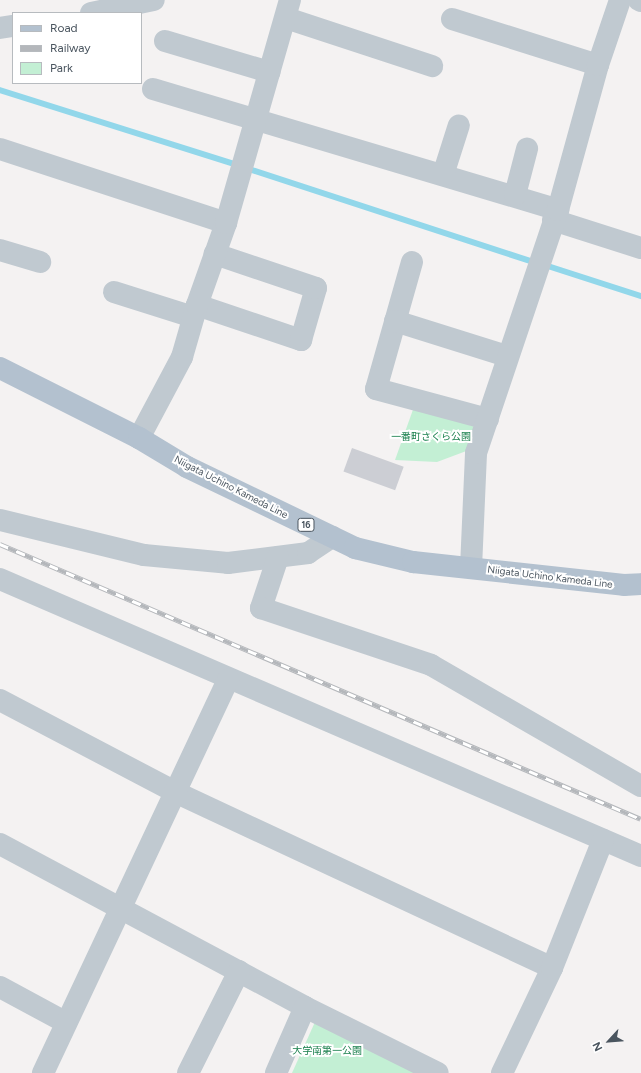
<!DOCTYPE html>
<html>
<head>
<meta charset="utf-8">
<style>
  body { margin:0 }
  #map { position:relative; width:641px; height:1073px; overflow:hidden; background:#f4f2f2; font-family:Figtree,"Noto Sans JP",sans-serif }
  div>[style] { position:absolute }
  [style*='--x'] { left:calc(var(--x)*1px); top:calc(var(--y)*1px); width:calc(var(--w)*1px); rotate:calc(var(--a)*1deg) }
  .green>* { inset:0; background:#c3efd4 }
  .stream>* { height:5.5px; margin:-2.75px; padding:0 2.75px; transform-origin:2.75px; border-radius:2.75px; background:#92d7ea }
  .building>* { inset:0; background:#ccced4; transform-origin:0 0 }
  .minor>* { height:22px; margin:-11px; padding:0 11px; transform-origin:11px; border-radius:11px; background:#c0c9d0 }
  .major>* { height:22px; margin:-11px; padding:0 11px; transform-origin:11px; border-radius:11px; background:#b3c1cf }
  .rail>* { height:4.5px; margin-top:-2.25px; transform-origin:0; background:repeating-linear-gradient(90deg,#fff 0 9px,#b4b7bb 0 18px); box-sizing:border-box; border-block:1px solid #b4b7bb }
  span { translate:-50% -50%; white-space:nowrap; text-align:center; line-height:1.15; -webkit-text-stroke:4px #fff; paint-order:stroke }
  .shield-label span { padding:1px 3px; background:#fff; border:1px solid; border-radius:3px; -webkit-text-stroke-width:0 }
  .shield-label { font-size:9px; color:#4a555f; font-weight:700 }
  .park-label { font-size:10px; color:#1b804e }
  .street-label { font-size:10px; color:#4a555f }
  .legend { position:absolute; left:12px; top:12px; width:130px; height:72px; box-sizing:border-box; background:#fff; border:1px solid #b7bbbf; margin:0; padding:5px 7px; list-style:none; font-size:12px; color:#4a555f }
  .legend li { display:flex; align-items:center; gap:8px; height:20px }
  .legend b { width:20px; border:1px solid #b7bbbf }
  .north { position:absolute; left:589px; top:1021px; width:40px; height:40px; -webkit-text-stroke:3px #fff; paint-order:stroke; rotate:244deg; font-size:11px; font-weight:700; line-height:16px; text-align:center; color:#4a555f }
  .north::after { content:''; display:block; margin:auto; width:14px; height:18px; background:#4a555f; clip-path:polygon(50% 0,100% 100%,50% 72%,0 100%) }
</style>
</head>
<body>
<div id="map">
  <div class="green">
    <div style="clip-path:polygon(415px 404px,475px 427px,469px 450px,437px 462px,395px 460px)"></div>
    <div style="clip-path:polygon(315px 1022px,418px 1073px,292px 1073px)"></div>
  </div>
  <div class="stream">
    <div style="--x:0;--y:90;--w:250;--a:17.5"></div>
    <div style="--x:246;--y:168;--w:306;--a:18.1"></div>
    <div style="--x:545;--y:265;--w:101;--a:17.9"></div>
  </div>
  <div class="building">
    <div style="left:352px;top:448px;width:55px;height:25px;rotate:20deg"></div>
  </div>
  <div class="minor">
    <div style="--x:639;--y:0;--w:2;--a:27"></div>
    <div style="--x:91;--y:13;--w:64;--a:-11.7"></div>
    <div style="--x:286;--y:18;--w:154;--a:18.2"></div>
    <div style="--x:452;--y:19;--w:153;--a:17.5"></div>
    <div style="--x:0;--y:28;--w:13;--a:-9"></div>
    <div style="--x:165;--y:41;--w:109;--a:16.6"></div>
    <div style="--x:153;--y:89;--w:423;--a:16.6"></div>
    <div style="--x:0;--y:149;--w:238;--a:18.1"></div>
    <div style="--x:443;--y:175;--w:52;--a:-72.3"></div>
    <div style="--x:515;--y:195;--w:48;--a:-75.4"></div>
    <div style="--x:553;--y:220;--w:92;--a:17.7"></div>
    <div style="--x:0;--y:250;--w:42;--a:16.7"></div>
    <div style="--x:412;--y:262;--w:132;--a:105.8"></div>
    <div style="--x:376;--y:389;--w:116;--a:15"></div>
    <div style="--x:114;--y:292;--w:83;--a:17.6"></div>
    <div style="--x:197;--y:305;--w:110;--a:18.6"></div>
    <div style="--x:301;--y:340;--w:54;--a:-73.9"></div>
    <div style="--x:316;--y:288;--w:107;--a:-161.4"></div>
    <div style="--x:395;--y:321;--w:117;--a:17.4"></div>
    <div style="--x:139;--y:438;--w:92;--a:-62"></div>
    <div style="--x:182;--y:357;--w:54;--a:-73.9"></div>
    <div style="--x:197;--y:305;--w:87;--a:-70.5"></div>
    <div style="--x:226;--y:223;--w:232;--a:-74"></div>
    <div style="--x:0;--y:520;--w:148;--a:13.7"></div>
    <div style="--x:144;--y:555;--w:84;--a:5.4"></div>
    <div style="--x:228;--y:563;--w:81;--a:-7.1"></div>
    <div style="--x:308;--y:553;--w:29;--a:-34"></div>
    <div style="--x:278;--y:557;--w:54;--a:108.4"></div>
    <div style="--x:261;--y:608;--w:179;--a:18.5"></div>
    <div style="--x:431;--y:665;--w:242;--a:30"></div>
    <div style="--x:471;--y:568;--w:115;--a:-87.5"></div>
    <div style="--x:476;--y:453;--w:256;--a:-71.4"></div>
    <div style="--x:558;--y:210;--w:150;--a:-74.6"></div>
    <div style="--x:598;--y:65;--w:69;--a:-71.3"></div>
    <div style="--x:0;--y:579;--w:698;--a:23.37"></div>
    <div style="--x:0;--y:700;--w:198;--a:27.7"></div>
    <div style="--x:175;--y:792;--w:416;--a:25"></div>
    <div style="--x:0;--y:844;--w:346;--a:28.1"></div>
    <div style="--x:305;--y:1007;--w:148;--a:26.4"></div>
    <div style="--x:0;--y:987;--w:74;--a:28.3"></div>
    <div style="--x:43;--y:1073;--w:435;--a:-64.8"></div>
    <div style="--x:188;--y:1073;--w:114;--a:-63.4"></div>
    <div style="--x:276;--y:1073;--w:72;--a:-66.3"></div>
    <div style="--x:502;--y:1073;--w:116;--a:-64.5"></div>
    <div style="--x:552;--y:968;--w:138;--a:-68.3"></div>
  </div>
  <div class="major">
    <div style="--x:0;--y:368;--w:156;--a:26.7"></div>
    <div style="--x:139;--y:438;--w:56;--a:31.1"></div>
    <div style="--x:187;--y:467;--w:187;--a:25.7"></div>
    <div style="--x:355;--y:548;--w:60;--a:13.6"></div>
    <div style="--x:413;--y:562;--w:212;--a:6.2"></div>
    <div style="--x:624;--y:585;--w:17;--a:-3"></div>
  </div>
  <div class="rail">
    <div style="--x:0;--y:544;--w:697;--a:23.22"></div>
  </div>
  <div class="shield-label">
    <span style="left:306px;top:525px">16</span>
  </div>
  <div class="park-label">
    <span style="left:431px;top:437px">一番町さくら公園</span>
    <span style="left:327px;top:1051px">大学南第一公園</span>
  </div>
  <div class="street-label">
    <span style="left:231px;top:487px;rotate:27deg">Niigata Uchino Kameda Line</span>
    <span style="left:550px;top:577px;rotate:7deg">Niigata Uchino Kameda Line</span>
  </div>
  <ul class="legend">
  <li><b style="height:5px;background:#b3c1cf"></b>Road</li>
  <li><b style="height:5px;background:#b4b7bb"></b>Railway</li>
  <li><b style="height:11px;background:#c3efd4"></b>Park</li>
  </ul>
  <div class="north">N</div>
</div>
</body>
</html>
